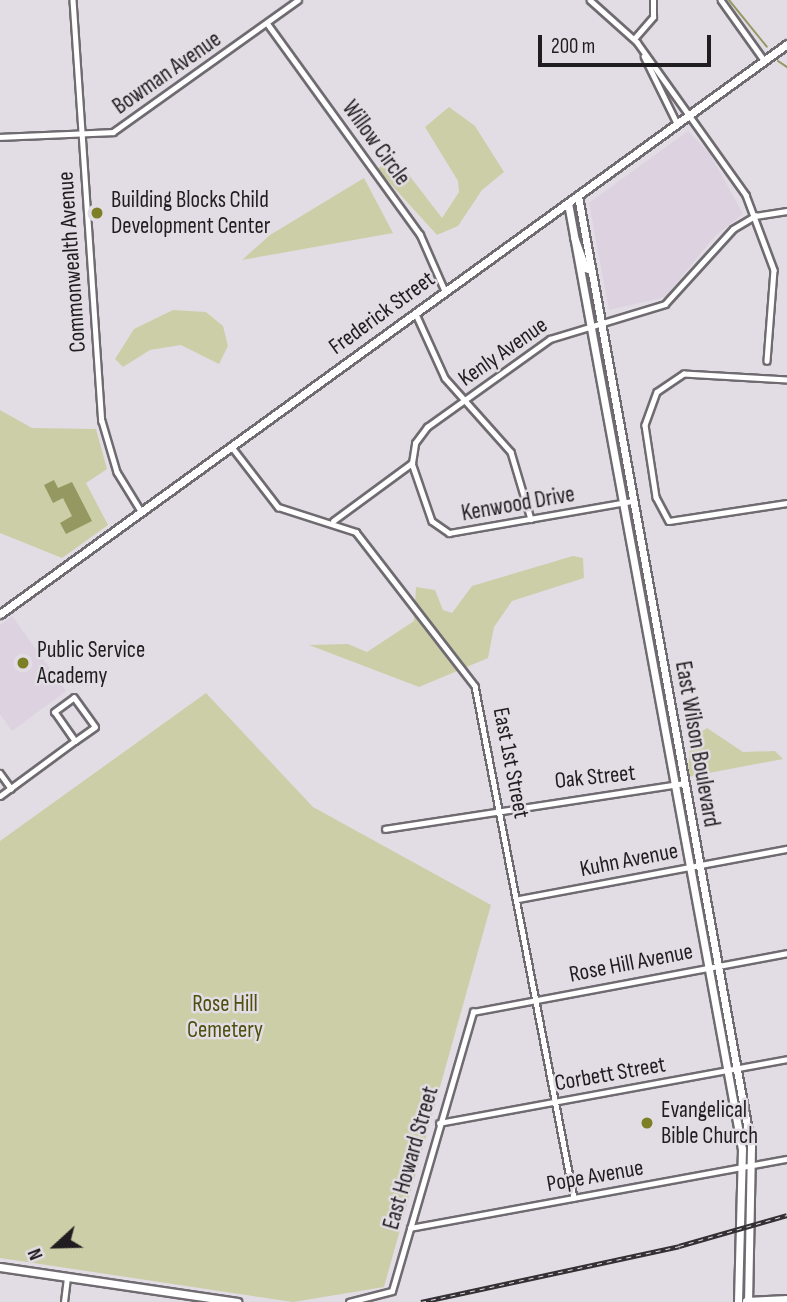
<!DOCTYPE html>
<html>
<head>
<meta charset="utf-8">
<style>
  body { margin:0 }
  #map { position:relative; width:787px; height:1302px; overflow:hidden; background:#e2dde4; font-family:"Sofia Sans Condensed",sans-serif }
  div>[style] { position:absolute }
  [style*='--x'] { left:calc(var(--x)*1px); top:calc(var(--y)*1px); width:calc(var(--w)*1px); rotate:calc(var(--a)*1deg) }
  .built>* { inset:0; background:#dcd2e0 }
  .green>* { inset:0; background:#cccea8 }
  .water>* { inset:0; background:#969862 }
  .stream>* { height:2px; margin:-1px; padding:0 1px; transform-origin:1px; border-radius:1px; background:#969862 }
  .roads { filter:drop-shadow(2px 0 #6f6b71) drop-shadow(-2px 0 #6f6b71) drop-shadow(0 2px #6f6b71) drop-shadow(0 -2px #6f6b71) }
  .minor>* { height:4.5px; margin:-2.25px; padding:0 2.25px; transform-origin:2.25px; border-radius:2.25px; background:#fff }
  .secondary>* { height:7px; margin:-3.5px; padding:0 3.5px; transform-origin:3.5px; border-radius:3.5px; background:#fff }
  .primary>* { height:7px; margin:-3.5px; padding:0 3.5px; transform-origin:3.5px; border-radius:3.5px; background:#fff }
  .rail>* { height:4.5px; margin-top:-2.25px; transform-origin:0; background:repeating-linear-gradient(90deg,#e2dde4 0 5px,#343135 0 10px); box-sizing:border-box; border-block:2px solid #343135 }
  .dots>* { width:19px; height:19px; translate:-50% -50%; box-sizing:border-box; border:4px solid #e2dde4; border-radius:50% }
  span { translate:-50% -50%; white-space:nowrap; text-align:center; line-height:1.15; -webkit-text-stroke:5px #e2dde4; paint-order:stroke }
  .street-label { font-size:23px; color:#1f1d20 }
  .poi-label { font-size:23px; color:#1f1d20 }
  .left { translate:0 -50%; text-align:left }
  .park-label { font-size:23px; color:#4e4e0d }
  .north { position:absolute; left:21px; top:1211px; width:70px; height:70px; -webkit-text-stroke:5px #e2dde4; paint-order:stroke; rotate:248deg; font-size:19px; font-weight:700; line-height:28px; text-align:center; color:#1f1d20 }
  .north::after { content:''; display:block; margin:auto; width:24px; height:32px; background:#1f1d20; clip-path:polygon(50% 0,100% 100%,50% 72%,0 100%) }
  .scale { position:absolute; left:538px; top:35px; width:173px; height:32px; box-sizing:border-box; border:4px solid #1f1d20; border-top:0; padding-left:9px; font-size:21px; line-height:24px; white-space:nowrap; color:#1f1d20; -webkit-text-stroke:5px #e2dde4; paint-order:stroke }
</style>
</head>
<body>
<div id="map">
  <div class="built">
    <div style="clip-path:polygon(688px 131px,710px 154px,743px 214px,715px 236px,665px 297px,609px 310px,589px 203px)"></div>
    <div style="clip-path:polygon(12px 616px,66px 691px,12px 731px,0 714px,0 625px)"></div>
  </div>
  <div class="green">
    <div style="clip-path:polygon(449px 107px,475px 126px,504px 172px,482px 190px,458px 226px,437px 235px,377px 169px,395px 157px,442px 218px,459px 192px,458px 181px,425px 127px)"></div>
    <div style="clip-path:polygon(364px 178px,393px 233px,242px 260px,270px 235px)"></div>
    <div style="clip-path:polygon(173px 310px,206px 312px,223px 326px,228px 346px,219px 364px,181px 345px,150px 350px,123px 367px,115px 359px,134px 329px)"></div>
    <div style="clip-path:polygon(0 410px,32px 428px,96px 429px,107px 469px,86px 483px,108px 525px,62px 558px,0 533px)"></div>
    <div style="clip-path:polygon(573px 556px,583px 558px,584px 578px,512px 601px,494px 627px,488px 658px,419px 687px,309px 645px,348px 644px,367px 652px,414px 621px,416px 587px,435px 590px,443px 610px,452px 613px,472px 586px)"></div>
    <div style="clip-path:polygon(206px 693px,313px 807px,491px 905px,384px 1287px,293px 1302px,0 1258px,0 841px)"></div>
    <div style="clip-path:polygon(707px 728px,743px 752px,775px 751px,783px 759px,688px 777px,690px 739px)"></div>
  </div>
  <div class="water">
    <div style="clip-path:polygon(54px 480px,58px 488px,72px 482px,92px 521px,66px 534px,60px 523px,72px 516px,63px 498px,53px 503px,44px 485px)"></div>
  </div>
  <div class="stream">
    <div style="--x:729;--y:0;--w:60;--a:51"></div>
    <div style="--x:778;--y:61;--w:11;--a:34"></div>
  </div>
  <div class="roads">
    <div class="minor">
      <div style="--x:73;--y:0;--w:422;--a:86.1"></div>
      <div style="--x:102;--y:421;--w:53;--a:73.6"></div>
      <div style="--x:117;--y:472;--w:46;--a:58.4"></div>
      <div style="--x:590;--y:0;--w:63;--a:41.8"></div>
      <div style="--x:637;--y:42;--w:188;--a:54.5"></div>
      <div style="--x:746;--y:195;--w:80;--a:69.5"></div>
      <div style="--x:774;--y:270;--w:91;--a:94.4"></div>
      <div style="--x:721;--y:0;--w:74;--a:54.4"></div>
      <div style="--x:267;--y:23;--w:261;--a:54.1"></div>
      <div style="--x:420;--y:234;--w:62;--a:66.3"></div>
      <div style="--x:634;--y:39;--w:29;--a:-49"></div>
      <div style="--x:653;--y:17;--w:17;--a:-90"></div>
      <div style="--x:644;--y:56;--w:75;--a:63.8"></div>
      <div style="--x:0;--y:137;--w:113;--a:-2.5"></div>
      <div style="--x:113;--y:132;--w:227;--a:-35.5"></div>
      <div style="--x:416;--y:314;--w:70;--a:65.6"></div>
      <div style="--x:445;--y:378;--w:99;--a:48.3"></div>
      <div style="--x:511;--y:452;--w:70;--a:73.4"></div>
      <div style="--x:787;--y:380;--w:103;--a:-176.7"></div>
      <div style="--x:684;--y:374;--w:32;--a:146"></div>
      <div style="--x:657;--y:392;--w:35;--a:110"></div>
      <div style="--x:645;--y:425;--w:73;--a:81.3"></div>
      <div style="--x:656;--y:497;--w:27;--a:62"></div>
      <div style="--x:669;--y:521;--w:119;--a:-8.7"></div>
      <div style="--x:232;--y:447;--w:76;--a:52.5"></div>
      <div style="--x:278;--y:507;--w:82;--a:17.8"></div>
      <div style="--x:356;--y:532;--w:195;--a:52.3"></div>
      <div style="--x:475;--y:686;--w:521;--a:79.06"></div>
      <div style="--x:412;--y:463;--w:61;--a:71"></div>
      <div style="--x:432;--y:521;--w:21;--a:35"></div>
      <div style="--x:449;--y:533;--w:187;--a:-9.9"></div>
      <div style="--x:333;--y:521;--w:98;--a:-36.3"></div>
      <div style="--x:412;--y:463;--w:20;--a:-81"></div>
      <div style="--x:415;--y:443;--w:20;--a:-53"></div>
      <div style="--x:427;--y:427;--w:151;--a:-35.6"></div>
      <div style="--x:550;--y:339;--w:120;--a:-16.9"></div>
      <div style="--x:665;--y:304;--w:101;--a:-47.8"></div>
      <div style="--x:733;--y:229;--w:26;--a:-31"></div>
      <div style="--x:755;--y:216;--w:32;--a:-9"></div>
      <div style="--x:0;--y:773;--w:19;--a:54"></div>
      <div style="--x:0;--y:796;--w:93;--a:-36.3"></div>
      <div style="--x:75;--y:741;--w:24;--a:-35"></div>
      <div style="--x:95;--y:727;--w:36;--a:-126"></div>
      <div style="--x:74;--y:698;--w:24;--a:144"></div>
      <div style="--x:55;--y:712;--w:35;--a:55"></div>
      <div style="--x:385;--y:829;--w:303;--a:-8.7"></div>
      <div style="--x:519;--y:899;--w:273;--a:-10.6"></div>
      <div style="--x:439;--y:1123;--w:354;--a:-10.4"></div>
      <div style="--x:410;--y:1228;--w:383;--a:-10.4"></div>
      <div style="--x:64;--y:1302;--w:25;--a:-83"></div>
      <div style="--x:349;--y:1302;--w:44;--a:-14.3"></div>
      <div style="--x:392;--y:1291;--w:291;--a:-73.8"></div>
      <div style="--x:473;--y:1012;--w:319;--a:-10.6"></div>
    </div>
    <div class="secondary">
      <div style="--x:0;--y:1267;--w:240;--a:8.4"></div>
    </div>
    <div class="primary">
      <div style="--x:578;--y:196;--w:967;--a:79.69"></div>
      <div style="--x:751;--y:1147;--w:155;--a:91.1"></div>
      <div style="--x:568;--y:203;--w:962;--a:79.58"></div>
      <div style="--x:742;--y:1149;--w:153;--a:91.5"></div>
      <div style="--x:574;--y:237;--w:33;--a:70"></div>
      <div style="--x:585;--y:268;--w:6;--a:18"></div>
      <div style="--x:0;--y:614;--w:972;--a:-35.91"></div>
      <div style="--x:746;--y:1301;--w:41;--a:-2.8"></div>
    </div>
  </div>
  <div class="rail">
    <div style="--x:421;--y:1302;--w:264;--a:-12.2"></div>
    <div style="--x:679;--y:1246;--w:112;--a:-16"></div>
  </div>
  <div class="dots">
    <div style="left:97px;top:213px;background:#7d7f27"></div>
    <div style="left:23px;top:663px;background:#7d7f27"></div>
    <div style="left:647px;top:1123px;background:#7d7f27"></div>
  </div>
  <div class="street-label">
    <span style="left:167px;top:73px;rotate:-35deg">Bowman Avenue</span>
    <span style="left:376px;top:143px;rotate:54deg">Willow Circle</span>
    <span style="left:72px;top:262px;rotate:-94deg">Commonwealth Avenue</span>
    <span style="left:382px;top:313px;rotate:-36deg">Frederick Street</span>
    <span style="left:503px;top:352px;rotate:-35deg">Kenly Avenue</span>
    <span style="left:518px;top:504px;rotate:-10deg">Kenwood Drive</span>
    <span style="left:697px;top:744px;rotate:80deg">East Wilson Boulevard</span>
    <span style="left:511px;top:763px;rotate:79deg">East 1st Street</span>
    <span style="left:595px;top:777px;rotate:-6deg">Oak Street</span>
    <span style="left:629px;top:860px;rotate:-11deg">Kuhn Avenue</span>
    <span style="left:631px;top:963px;rotate:-11deg">Rose Hill Avenue</span>
    <span style="left:610px;top:1074px;rotate:-10deg">Corbett Street</span>
    <span style="left:411px;top:1158px;rotate:-74deg">East Howard Street</span>
    <span style="left:595px;top:1176px;rotate:-10deg">Pope Avenue</span>
  </div>
  <div class="poi-label">
    <span class="left" style="left:111px;top:213px">Building Blocks Child<br>Development Center</span>
    <span class="left" style="left:37px;top:663px">Public Service<br>Academy</span>
    <span class="left" style="left:661px;top:1123px">Evangelical<br>Bible Church</span>
  </div>
  <div class="park-label">
    <span style="left:225px;top:1017px">Rose Hill<br>Cemetery</span>
  </div>
  <div class="north">N</div>
  <div class="scale">200 m</div>
</div>
</body>
</html>
